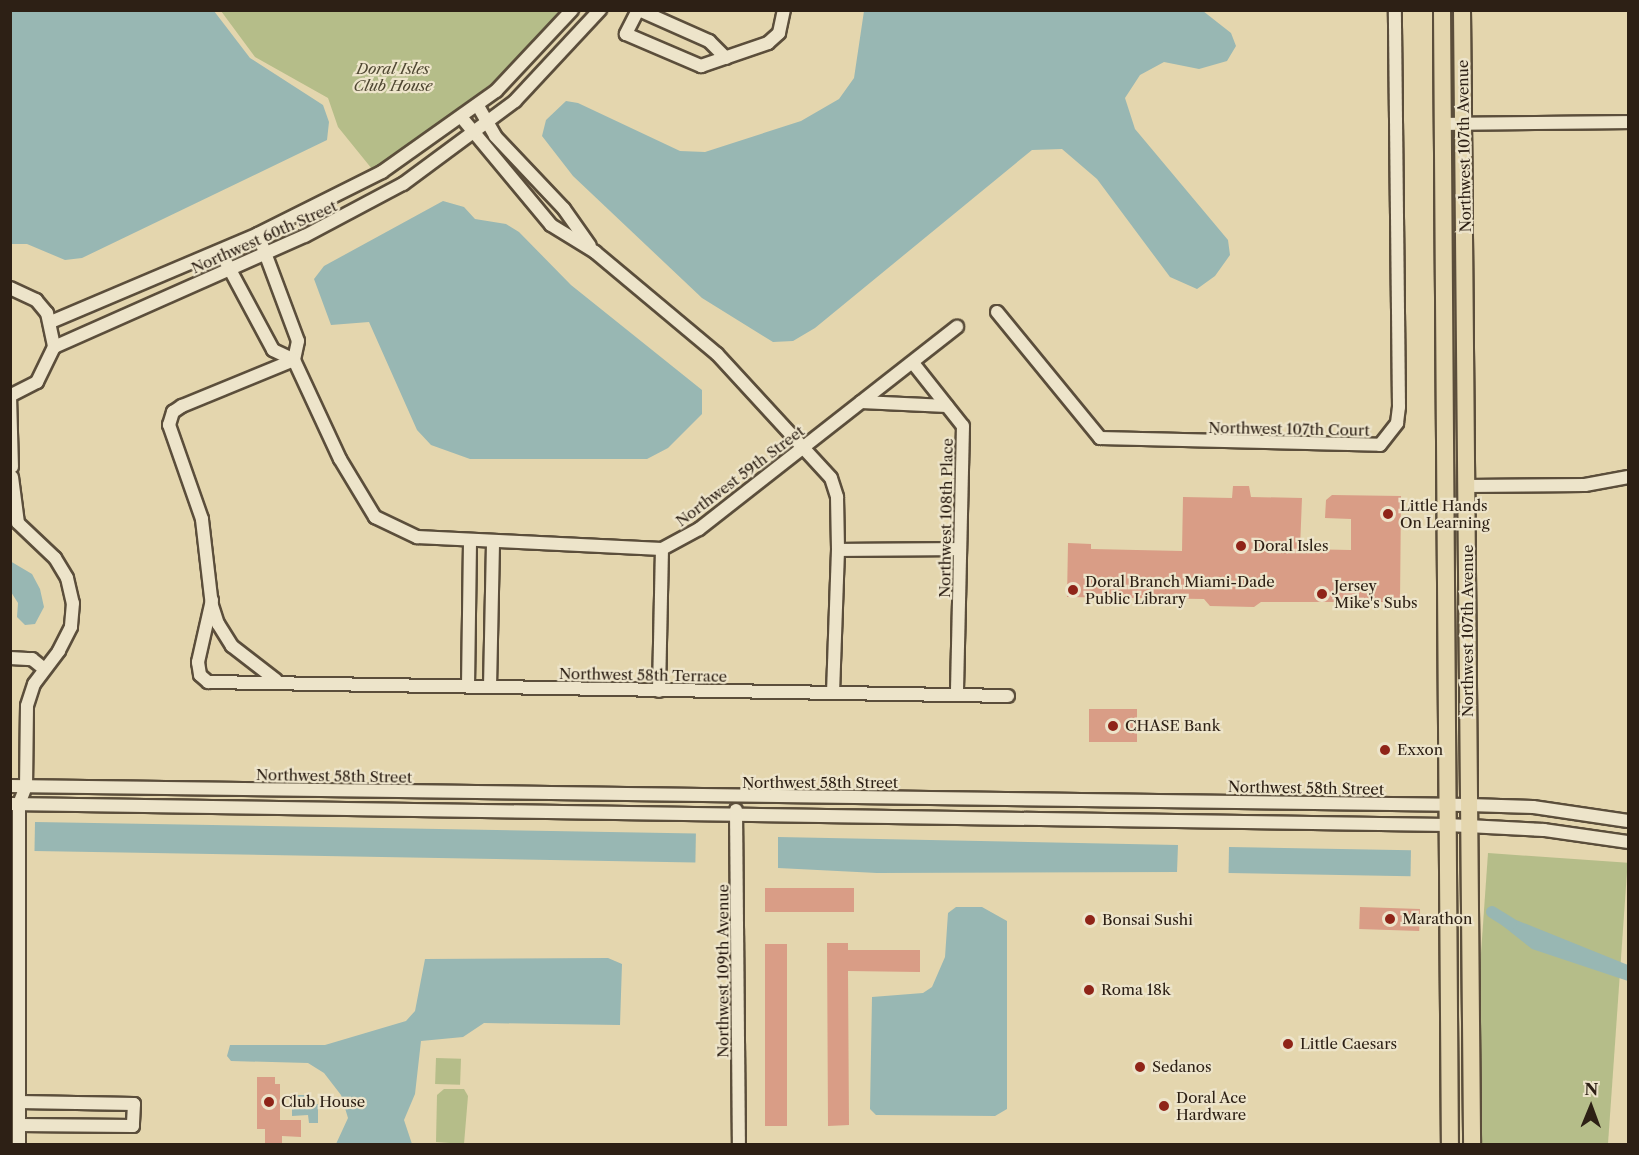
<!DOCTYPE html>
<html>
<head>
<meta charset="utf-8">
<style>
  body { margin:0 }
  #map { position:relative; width:1639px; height:1155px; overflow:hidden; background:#e4d6ae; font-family:"Libre Caslon Text",serif }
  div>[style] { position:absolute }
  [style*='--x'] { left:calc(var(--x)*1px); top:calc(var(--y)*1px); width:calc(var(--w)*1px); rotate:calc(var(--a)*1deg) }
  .green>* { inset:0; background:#b5bd89; transform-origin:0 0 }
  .water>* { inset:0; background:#98b7b3; transform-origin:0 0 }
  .canal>* { height:12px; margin:-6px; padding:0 6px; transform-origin:6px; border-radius:6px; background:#98b7b3 }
  .building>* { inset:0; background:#d99d86; transform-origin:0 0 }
  .roads { filter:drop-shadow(2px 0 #5b4e3b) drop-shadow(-2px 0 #5b4e3b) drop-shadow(0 2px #5b4e3b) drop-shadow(0 -2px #5b4e3b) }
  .minor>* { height:12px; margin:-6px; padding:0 6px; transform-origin:6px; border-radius:6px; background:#ede4ca }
  .major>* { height:16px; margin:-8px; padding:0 8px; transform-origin:8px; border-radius:8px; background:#e4d6ae }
  .dots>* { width:16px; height:16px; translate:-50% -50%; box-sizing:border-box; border:3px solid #ede4ca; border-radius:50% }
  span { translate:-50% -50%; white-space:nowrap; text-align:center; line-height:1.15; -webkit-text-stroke:4.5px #ede4ca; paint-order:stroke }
  .park-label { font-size:15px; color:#4f4732; font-style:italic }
  .street-label { font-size:15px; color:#2d2015 }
  .poi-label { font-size:15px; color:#2d2015 }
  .left { translate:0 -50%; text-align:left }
  .frame { position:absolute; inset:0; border:12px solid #2d2015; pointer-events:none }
  .north { position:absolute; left:1561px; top:1077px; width:60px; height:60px; -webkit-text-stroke:4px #ede4ca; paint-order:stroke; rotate:1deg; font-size:16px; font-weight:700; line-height:24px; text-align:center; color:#2d2015 }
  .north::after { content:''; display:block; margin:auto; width:21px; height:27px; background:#2d2015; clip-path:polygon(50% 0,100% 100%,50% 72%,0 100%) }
</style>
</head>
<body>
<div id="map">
  <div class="green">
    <div style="clip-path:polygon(221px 11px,561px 11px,494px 81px,434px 130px,372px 169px,338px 127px,328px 98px,255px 57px)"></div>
    <div style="left:1488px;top:853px;width:140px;height:291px;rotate:4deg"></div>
    <div style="left:436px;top:1058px;width:25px;height:26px;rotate:2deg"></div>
    <div style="clip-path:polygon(444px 1089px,464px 1089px,468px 1096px,464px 1144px,436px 1142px,437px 1095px)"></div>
  </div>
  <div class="water">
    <div style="clip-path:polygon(11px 10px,214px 11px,250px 58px,323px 105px,329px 122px,327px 140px,82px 258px,65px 260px,27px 244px,11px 244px)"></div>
    <div style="clip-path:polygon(864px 11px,1203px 11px,1231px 33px,1236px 46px,1227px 61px,1199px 69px,1164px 62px,1140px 75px,1125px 98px,1135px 129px,1228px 240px,1230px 255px,1215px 276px,1197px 289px,1170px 277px,1097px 179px,1062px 149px,1032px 150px,815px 328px,793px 341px,773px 342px,702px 298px,573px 176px,542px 136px,546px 120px,566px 101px,578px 103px,680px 151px,705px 152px,801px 121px,839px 99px,854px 78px)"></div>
    <div style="clip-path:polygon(443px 201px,464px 207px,475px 219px,506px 224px,519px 232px,571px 285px,702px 390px,702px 414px,668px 448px,647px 459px,470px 459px,431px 445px,417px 430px,369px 322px,331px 325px,314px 279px,324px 266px)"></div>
    <div style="clip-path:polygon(10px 561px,32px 574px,40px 589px,44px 607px,35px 624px,25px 625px,17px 617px,18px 603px,11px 592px)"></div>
    <div style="left:35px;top:822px;width:661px;height:29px;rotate:1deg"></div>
    <div style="clip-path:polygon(778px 837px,1178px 845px,1177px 872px,877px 873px,778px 868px)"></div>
    <div style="left:1229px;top:847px;width:182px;height:26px;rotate:1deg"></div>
    <div style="clip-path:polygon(956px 907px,982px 907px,1007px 921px,1007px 1109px,995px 1116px,876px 1115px,870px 1109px,872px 997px,923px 993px,932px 987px,945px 957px,948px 913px)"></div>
    <div style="clip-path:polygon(1499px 913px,1628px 965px,1628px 981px,1532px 949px,1503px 926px,1497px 918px)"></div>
    <div style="clip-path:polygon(608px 958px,622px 964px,620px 1025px,484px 1023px,463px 1037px,421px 1041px,415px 1094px,404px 1120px,412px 1144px,336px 1144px,348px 1118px,341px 1095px,324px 1073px,308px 1063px,231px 1061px,227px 1056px,230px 1045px,325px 1045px,406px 1021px,415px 1011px,425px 959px)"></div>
    <div style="clip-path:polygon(292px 1095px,306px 1095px,306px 1105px,318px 1104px,318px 1123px,309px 1123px,308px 1115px,292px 1116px)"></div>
  </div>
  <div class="canal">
    <div style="--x:1492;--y:912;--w:22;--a:32"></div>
  </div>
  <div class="building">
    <div style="clip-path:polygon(1233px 486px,1249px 486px,1251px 497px,1302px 498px,1300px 549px,1351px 550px,1351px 519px,1325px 518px,1326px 500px,1332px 495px,1401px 496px,1400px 602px,1261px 602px,1254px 607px,1210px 606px,1204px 599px,1067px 597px,1068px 543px,1091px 544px,1091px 549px,1182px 551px,1183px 497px,1232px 498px)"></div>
    <div style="left:1089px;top:709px;width:48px;height:33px"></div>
    <div style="left:854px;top:888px;width:24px;height:89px;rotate:90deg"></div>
    <div style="left:1360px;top:907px;width:60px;height:22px;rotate:2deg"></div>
    <div style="clip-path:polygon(827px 943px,848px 943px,848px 950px,920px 950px,920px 972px,848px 971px,849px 1125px,828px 1126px)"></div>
    <div style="left:765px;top:944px;width:22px;height:182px"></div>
    <div style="clip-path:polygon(257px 1077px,275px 1077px,275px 1084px,280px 1084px,280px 1120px,301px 1120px,301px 1137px,282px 1136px,282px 1144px,265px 1144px,265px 1129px,257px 1129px)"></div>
  </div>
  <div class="roads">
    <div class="minor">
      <div style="--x:638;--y:10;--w:27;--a:117"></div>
      <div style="--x:626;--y:34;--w:82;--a:23.1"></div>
      <div style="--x:701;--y:66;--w:71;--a:-18.9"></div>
      <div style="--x:768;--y:43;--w:15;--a:-42"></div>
      <div style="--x:779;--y:33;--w:24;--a:-78"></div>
      <div style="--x:639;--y:10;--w:77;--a:23.9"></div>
      <div style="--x:709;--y:41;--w:24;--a:45"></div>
      <div style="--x:478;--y:106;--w:34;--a:60"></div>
      <div style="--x:495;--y:136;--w:100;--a:46.6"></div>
      <div style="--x:564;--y:209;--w:45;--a:54.9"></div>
      <div style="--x:462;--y:118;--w:139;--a:50.2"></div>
      <div style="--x:551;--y:225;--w:52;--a:31.5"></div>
      <div style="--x:595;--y:252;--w:159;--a:39.9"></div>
      <div style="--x:717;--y:354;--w:168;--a:47.4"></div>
      <div style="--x:831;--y:478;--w:20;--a:72"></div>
      <div style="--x:837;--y:497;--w:53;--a:88.9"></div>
      <div style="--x:838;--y:550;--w:141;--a:92"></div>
      <div style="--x:1443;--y:124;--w:185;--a:-0.6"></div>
      <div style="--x:258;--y:234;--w:114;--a:69.5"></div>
      <div style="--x:298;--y:341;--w:19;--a:102"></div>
      <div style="--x:294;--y:360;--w:109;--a:65.1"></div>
      <div style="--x:340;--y:459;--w:68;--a:58.9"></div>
      <div style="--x:375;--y:517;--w:47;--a:25.5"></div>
      <div style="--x:417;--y:537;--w:245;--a:2.8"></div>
      <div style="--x:662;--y:549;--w:42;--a:-28.4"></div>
      <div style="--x:699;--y:529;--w:328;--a:-38.1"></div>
      <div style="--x:220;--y:251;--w:112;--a:61.8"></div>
      <div style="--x:273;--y:350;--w:23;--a:25"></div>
      <div style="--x:10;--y:288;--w:29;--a:25"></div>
      <div style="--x:36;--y:300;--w:17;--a:50"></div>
      <div style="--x:47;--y:313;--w:35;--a:78"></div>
      <div style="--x:54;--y:347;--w:39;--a:116"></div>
      <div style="--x:37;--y:382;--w:30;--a:153"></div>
      <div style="--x:10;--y:396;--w:71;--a:88.4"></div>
      <div style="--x:997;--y:312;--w:163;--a:50.7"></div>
      <div style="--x:1100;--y:438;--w:280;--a:1.4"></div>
      <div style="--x:1380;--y:445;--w:28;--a:-52"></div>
      <div style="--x:1397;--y:423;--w:16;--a:-83"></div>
      <div style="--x:1399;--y:407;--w:397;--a:-90.6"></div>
      <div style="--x:51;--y:322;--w:225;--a:-23"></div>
      <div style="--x:258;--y:234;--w:139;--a:-26.6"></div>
      <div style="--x:382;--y:172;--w:140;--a:-35.4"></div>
      <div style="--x:496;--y:91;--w:111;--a:-46.8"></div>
      <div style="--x:54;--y:347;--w:274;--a:-23.9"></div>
      <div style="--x:305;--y:236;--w:111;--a:-28"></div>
      <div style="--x:403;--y:184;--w:139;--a:-36.5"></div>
      <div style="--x:515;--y:101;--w:125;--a:-47"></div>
      <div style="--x:913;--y:363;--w:80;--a:51.6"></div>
      <div style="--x:963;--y:426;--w:265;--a:91.3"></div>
      <div style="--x:861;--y:402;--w:86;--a:2.7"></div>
      <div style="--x:12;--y:477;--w:46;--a:82.6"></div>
      <div style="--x:18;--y:523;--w:51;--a:43.4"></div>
      <div style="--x:55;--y:558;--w:23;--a:59"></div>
      <div style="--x:67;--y:578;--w:26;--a:77"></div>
      <div style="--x:73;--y:603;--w:24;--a:95"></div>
      <div style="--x:71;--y:627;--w:27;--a:117"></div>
      <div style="--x:59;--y:651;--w:41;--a:127.1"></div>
      <div style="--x:34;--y:684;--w:23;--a:108"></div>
      <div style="--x:27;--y:706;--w:80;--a:90.7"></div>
      <div style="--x:26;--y:786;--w:19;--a:111"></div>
      <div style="--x:19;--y:804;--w:340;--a:90"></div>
      <div style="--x:1466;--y:486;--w:119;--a:-0.5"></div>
      <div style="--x:1585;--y:485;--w:44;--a:-10.5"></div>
      <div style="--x:838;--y:550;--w:122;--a:-0.5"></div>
      <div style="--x:212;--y:600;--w:64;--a:102.7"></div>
      <div style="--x:198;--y:662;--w:13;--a:81"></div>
      <div style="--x:200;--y:675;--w:11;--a:41"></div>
      <div style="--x:208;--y:682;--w:800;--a:1"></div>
      <div style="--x:10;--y:658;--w:22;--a:3"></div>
      <div style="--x:32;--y:659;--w:14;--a:39"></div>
      <div style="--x:276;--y:680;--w:56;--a:-142.3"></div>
      <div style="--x:232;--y:646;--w:26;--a:-122"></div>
      <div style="--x:218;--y:624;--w:19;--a:-108"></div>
      <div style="--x:212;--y:606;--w:88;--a:-96.6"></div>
      <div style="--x:202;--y:519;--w:100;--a:-109.3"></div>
      <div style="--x:169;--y:425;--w:14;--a:-73"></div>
      <div style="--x:173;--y:412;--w:11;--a:-34"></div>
      <div style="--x:182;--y:406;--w:121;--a:-22.3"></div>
      <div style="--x:468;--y:686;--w:143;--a:-89.2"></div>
      <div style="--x:490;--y:687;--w:143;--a:-88.8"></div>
      <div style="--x:659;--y:691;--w:142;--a:-88.8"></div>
      <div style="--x:10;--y:786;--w:1459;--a:0.75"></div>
      <div style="--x:1469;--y:805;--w:64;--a:1.8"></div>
      <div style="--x:1533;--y:807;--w:96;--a:8.4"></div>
      <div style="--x:10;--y:804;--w:1438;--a:0.84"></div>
      <div style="--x:1448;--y:825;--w:96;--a:3"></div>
      <div style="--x:1544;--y:830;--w:85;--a:8.1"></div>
      <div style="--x:736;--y:810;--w:334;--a:89.5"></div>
      <div style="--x:19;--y:1102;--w:115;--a:1"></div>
      <div style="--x:134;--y:1104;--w:22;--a:93"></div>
      <div style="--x:133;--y:1126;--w:114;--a:-179.5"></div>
    </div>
    <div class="major">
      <div style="--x:1442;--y:10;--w:1134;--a:89.6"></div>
      <div style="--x:1462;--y:10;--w:1134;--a:89.49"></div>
    </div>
  </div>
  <div class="dots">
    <div style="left:1388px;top:514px;background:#8f2418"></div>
    <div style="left:1241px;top:546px;background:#8f2418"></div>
    <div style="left:1073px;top:590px;background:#8f2418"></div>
    <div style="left:1322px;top:594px;background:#8f2418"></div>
    <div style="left:1113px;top:726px;background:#8f2418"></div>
    <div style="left:1385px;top:750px;background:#8f2418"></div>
    <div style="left:1390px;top:919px;background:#8f2418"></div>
    <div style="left:1090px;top:920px;background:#8f2418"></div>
    <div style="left:1089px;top:990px;background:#8f2418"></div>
    <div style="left:1288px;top:1044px;background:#8f2418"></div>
    <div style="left:1140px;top:1067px;background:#8f2418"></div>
    <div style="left:269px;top:1102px;background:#8f2418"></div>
    <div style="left:1164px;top:1106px;background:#8f2418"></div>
  </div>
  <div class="park-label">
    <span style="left:393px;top:77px">Doral Isles<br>Club House</span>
  </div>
  <div class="street-label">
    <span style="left:1464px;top:146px;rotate:-91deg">Northwest 107th Avenue</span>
    <span style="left:264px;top:237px;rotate:-24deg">Northwest 60th Street</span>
    <span style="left:1289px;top:429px;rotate:1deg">Northwest 107th Court</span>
    <span style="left:740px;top:476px;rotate:-37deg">Northwest 59th Street</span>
    <span style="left:946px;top:518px;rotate:-89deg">Northwest 108th Place</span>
    <span style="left:1468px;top:631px;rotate:-90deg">Northwest 107th Avenue</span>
    <span style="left:643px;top:675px;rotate:1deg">Northwest 58th Terrace</span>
    <span style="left:334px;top:776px;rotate:1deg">Northwest 58th Street</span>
    <span style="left:820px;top:783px">Northwest 58th Street</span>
    <span style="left:1306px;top:788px;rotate:1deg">Northwest 58th Street</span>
    <span style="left:723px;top:971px;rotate:-90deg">Northwest 109th Avenue</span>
  </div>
  <div class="poi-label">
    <span class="left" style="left:1400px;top:514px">Little Hands<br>On Learning</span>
    <span class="left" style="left:1253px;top:546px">Doral Isles</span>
    <span class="left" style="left:1085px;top:590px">Doral Branch Miami-Dade<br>Public Library</span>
    <span class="left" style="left:1334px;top:594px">Jersey<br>Mike's Subs</span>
    <span class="left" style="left:1125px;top:726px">CHASE Bank</span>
    <span class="left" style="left:1397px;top:750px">Exxon</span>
    <span class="left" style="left:1402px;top:919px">Marathon</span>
    <span class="left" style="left:1102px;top:920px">Bonsai Sushi</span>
    <span class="left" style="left:1101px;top:990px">Roma 18k</span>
    <span class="left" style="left:1300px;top:1044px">Little Caesars</span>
    <span class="left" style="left:1152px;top:1067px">Sedanos</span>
    <span class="left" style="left:1176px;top:1106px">Doral Ace<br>Hardware</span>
    <span class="left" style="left:281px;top:1102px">Club House</span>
  </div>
  <div class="frame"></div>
  <div class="north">N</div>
</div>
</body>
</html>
